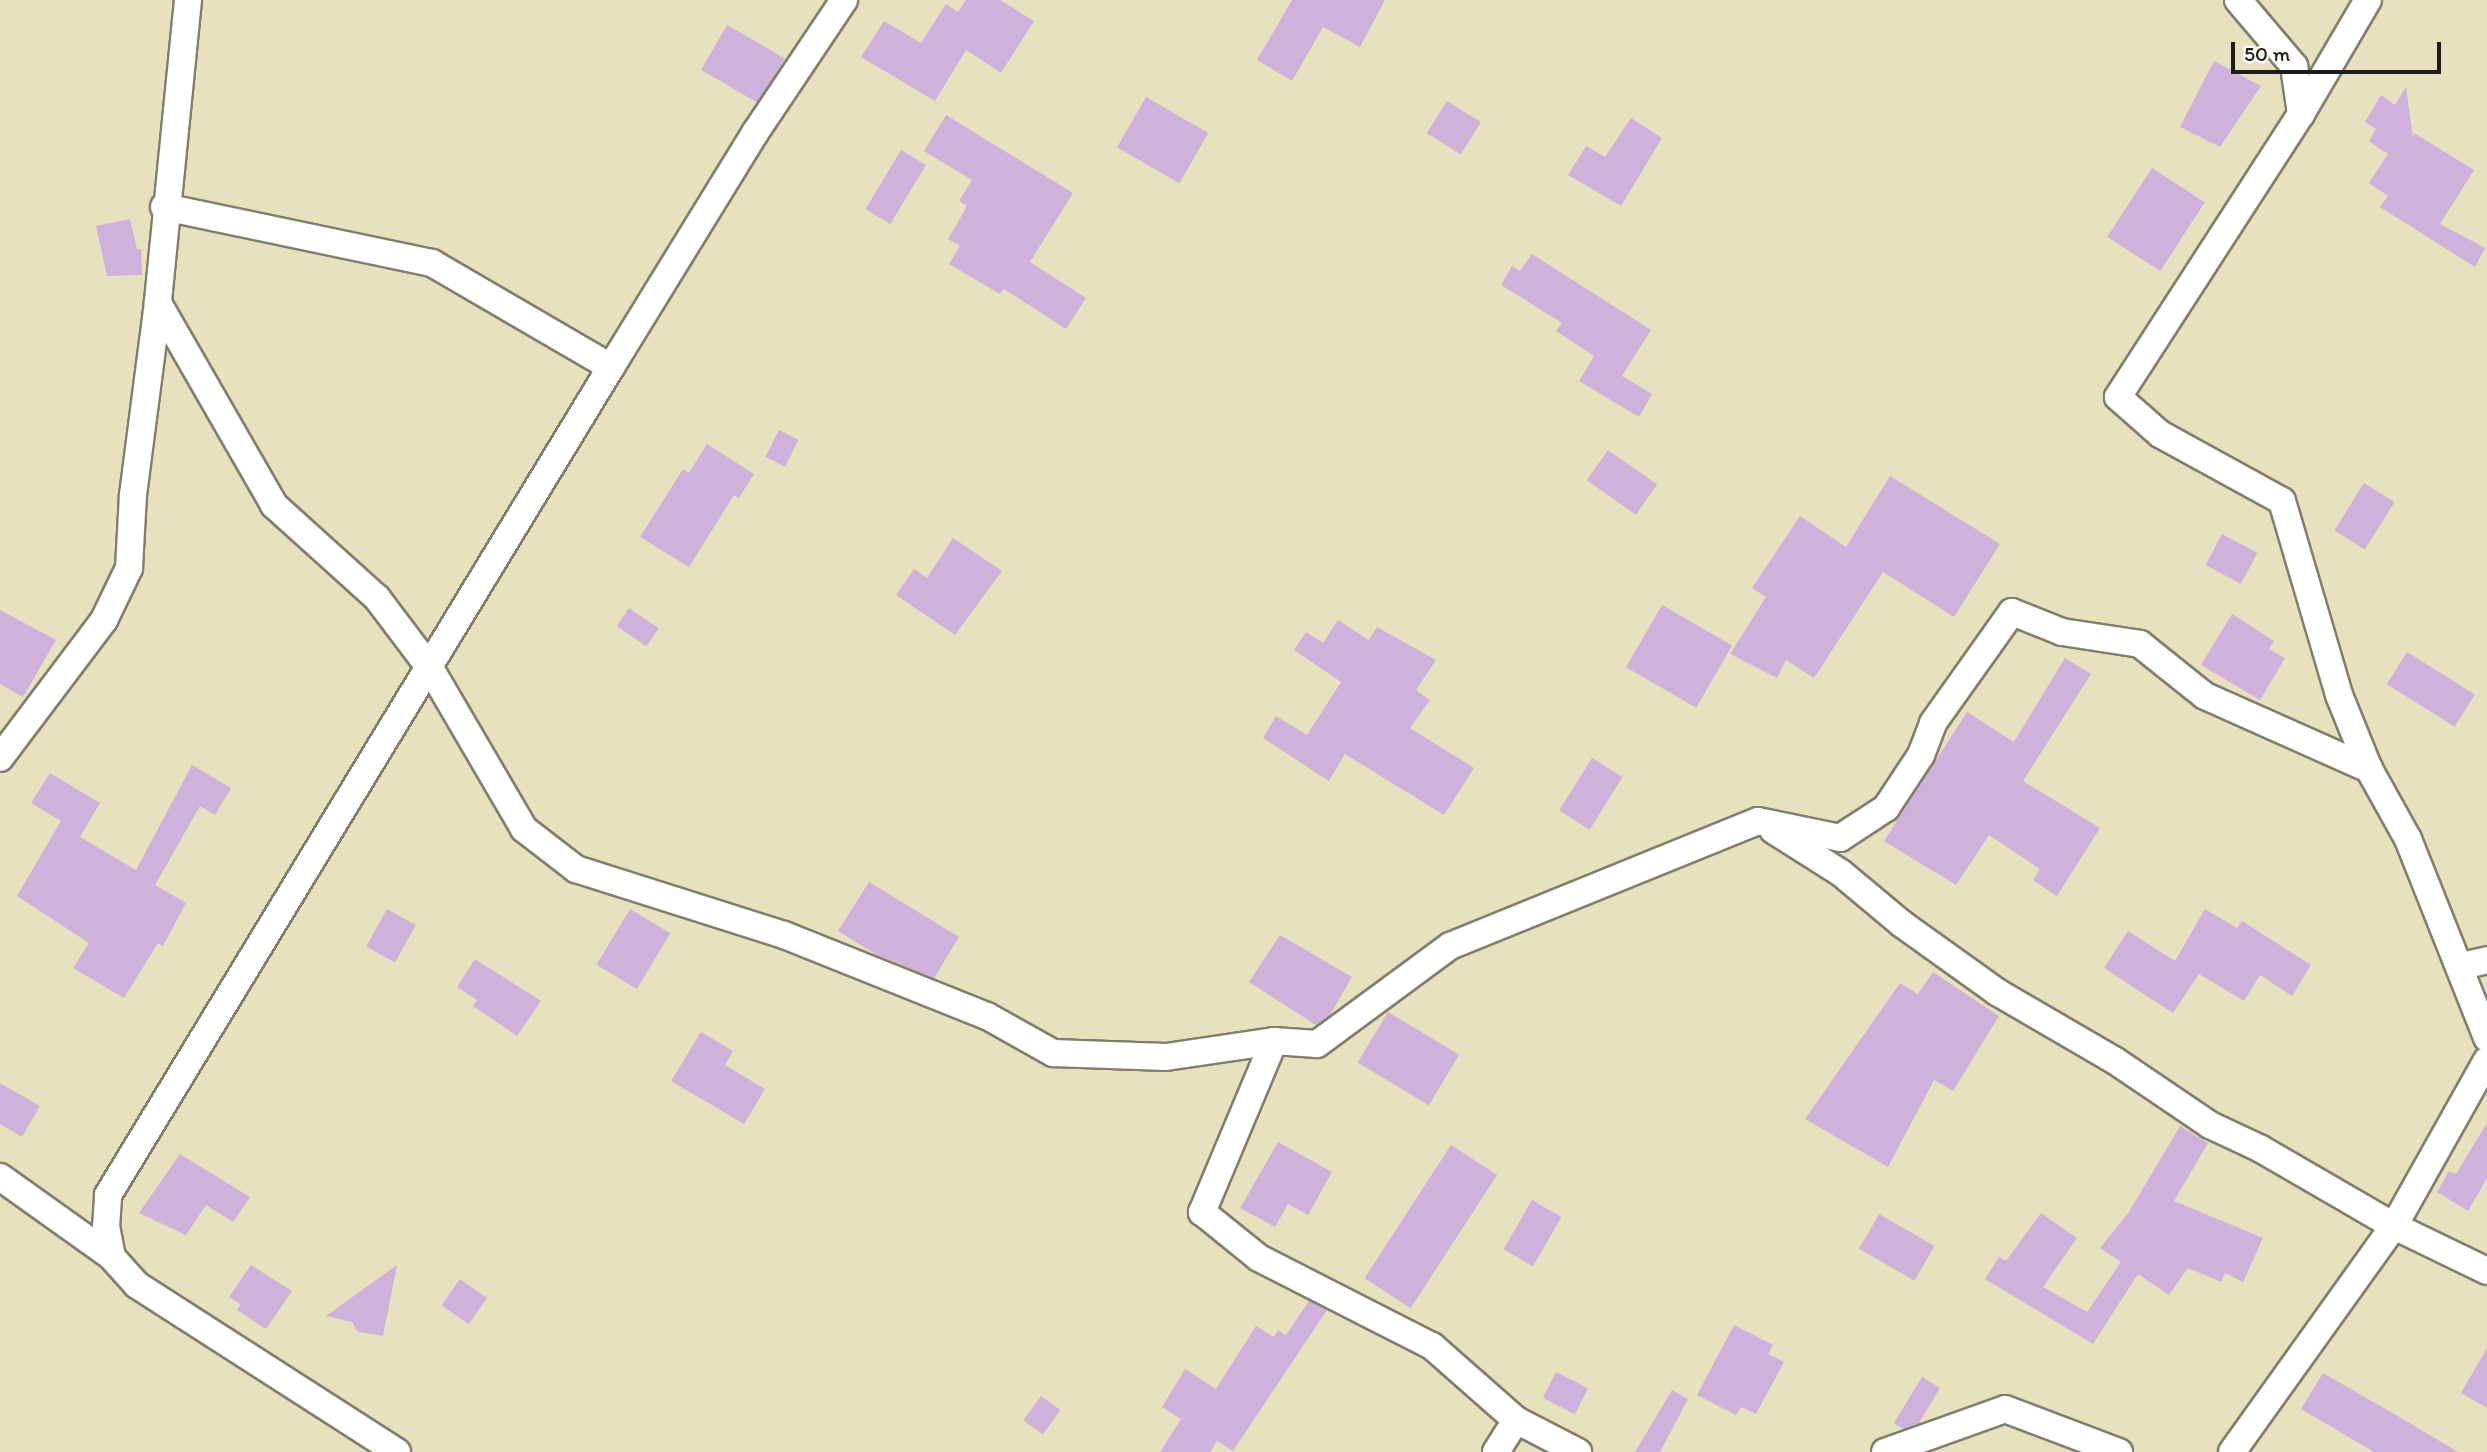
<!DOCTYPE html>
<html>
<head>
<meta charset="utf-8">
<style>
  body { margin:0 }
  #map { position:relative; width:2487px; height:1452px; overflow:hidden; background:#e8e1be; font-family:Itim,sans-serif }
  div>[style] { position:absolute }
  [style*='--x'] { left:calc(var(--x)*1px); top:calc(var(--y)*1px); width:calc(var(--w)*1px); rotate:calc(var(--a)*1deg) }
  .building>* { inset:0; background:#ceb2db; transform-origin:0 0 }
  .roads { filter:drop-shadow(2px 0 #827e6d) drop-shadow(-2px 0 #827e6d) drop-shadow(0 2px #827e6d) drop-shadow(0 -2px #827e6d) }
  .minor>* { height:26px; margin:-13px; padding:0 13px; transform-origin:13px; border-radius:13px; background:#fff }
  span { translate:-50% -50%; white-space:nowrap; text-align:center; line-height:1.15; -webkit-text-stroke:6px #fdfcf7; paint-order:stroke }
  .scale { position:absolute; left:2231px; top:42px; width:210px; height:32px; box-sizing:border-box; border:4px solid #1c1c1c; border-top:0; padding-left:9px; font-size:21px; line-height:24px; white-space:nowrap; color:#1c1c1c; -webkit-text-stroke:5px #fdfcf7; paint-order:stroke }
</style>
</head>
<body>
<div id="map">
  <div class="building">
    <div style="clip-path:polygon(966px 0,1000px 0,1034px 21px,1001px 73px,966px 50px,935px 101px,861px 57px,884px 21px,921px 43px,946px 4px,958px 12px)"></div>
    <div style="clip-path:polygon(1292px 0,1385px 0,1360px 47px,1323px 27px,1292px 81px,1257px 60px)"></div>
    <div style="left:727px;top:25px;width:67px;height:52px;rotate:30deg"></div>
    <div style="clip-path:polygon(2214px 61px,2261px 86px,2220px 147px,2180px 127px)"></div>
    <div style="clip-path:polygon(2406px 87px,2413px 138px,2414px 133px,2474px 170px,2440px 224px,2485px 248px,2475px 267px,2380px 207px,2388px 196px,2369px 183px,2388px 154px,2369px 141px,2376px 129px,2365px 122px,2381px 95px,2395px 105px)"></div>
    <div style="left:1146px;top:97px;width:72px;height:58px;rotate:30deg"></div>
    <div style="left:1447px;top:101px;width:40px;height:38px;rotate:32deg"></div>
    <div style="clip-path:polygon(946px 115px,1073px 193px,1030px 262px,1086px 298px,1066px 329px,1004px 289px,1000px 294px,949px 264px,960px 246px,948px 239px,967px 206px,959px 201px,972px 180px,924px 151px)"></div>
    <div style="clip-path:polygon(1631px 118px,1662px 138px,1621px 206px,1568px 175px,1586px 146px,1605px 157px)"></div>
    <div style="left:901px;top:150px;width:29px;height:69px;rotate:31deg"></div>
    <div style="left:2152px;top:168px;width:63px;height:82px;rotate:33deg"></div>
    <div style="clip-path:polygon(130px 219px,137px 249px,141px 249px,142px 275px,107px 276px,96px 226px)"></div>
    <div style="clip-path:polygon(1532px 254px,1651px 330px,1622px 376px,1652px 394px,1639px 417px,1579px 381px,1594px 356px,1556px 331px,1562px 323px,1501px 285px,1512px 266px,1520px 271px)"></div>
    <div style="left:779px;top:430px;width:22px;height:30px;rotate:27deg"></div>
    <div style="clip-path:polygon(707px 444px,754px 474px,739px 498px,734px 495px,689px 567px,640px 537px,683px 469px,689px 473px)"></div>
    <div style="left:1608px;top:450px;width:60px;height:37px;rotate:35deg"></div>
    <div style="clip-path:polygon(1890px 476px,2000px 544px,1954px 617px,1883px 572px,1814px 678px,1786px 660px,1777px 678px,1730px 654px,1766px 597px,1752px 588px,1800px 516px,1846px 547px)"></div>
    <div style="left:2364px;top:483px;width:36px;height:56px;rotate:32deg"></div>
    <div style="left:2222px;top:534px;width:40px;height:35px;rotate:28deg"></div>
    <div style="clip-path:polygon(953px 538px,1002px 571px,955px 635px,896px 595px,914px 569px,927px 578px)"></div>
    <div style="left:1662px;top:605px;width:81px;height:72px;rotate:30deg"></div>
    <div style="left:629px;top:608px;width:36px;height:22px;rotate:34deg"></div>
    <div style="clip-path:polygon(0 610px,56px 640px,23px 697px,0 684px)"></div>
    <div style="clip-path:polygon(2232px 614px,2274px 641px,2269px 649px,2285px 658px,2260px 700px,2201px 665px)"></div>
    <div style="clip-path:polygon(1338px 620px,1369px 640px,1377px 627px,1436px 660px,1416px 690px,1430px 700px,1410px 728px,1474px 768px,1444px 815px,1345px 754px,1329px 781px,1263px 738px,1276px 716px,1307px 735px,1341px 682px,1294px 650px,1306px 632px,1323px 643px)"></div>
    <div style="left:2407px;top:652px;width:80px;height:38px;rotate:32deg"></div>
    <div style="clip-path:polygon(2065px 658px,2091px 674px,2023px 781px,2100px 828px,2057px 896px,2033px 880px,2040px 869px,1989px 835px,1956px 885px,1884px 841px,1967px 712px,2014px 742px)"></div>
    <div style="left:1592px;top:758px;width:36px;height:62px;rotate:32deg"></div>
    <div style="clip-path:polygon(192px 765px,231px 788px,215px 815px,200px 806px,155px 885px,186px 903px,163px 946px,158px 943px,124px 998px,73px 968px,89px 943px,17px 896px,61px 821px,31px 803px,50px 773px,100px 803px,80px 837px,136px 870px)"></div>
    <div style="clip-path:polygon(869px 882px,959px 937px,934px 978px,877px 955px,838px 931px)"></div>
    <div style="left:387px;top:909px;width:33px;height:43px;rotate:29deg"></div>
    <div style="left:630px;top:909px;width:47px;height:65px;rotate:31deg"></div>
    <div style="clip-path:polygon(2205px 909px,2237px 928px,2242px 921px,2311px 965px,2292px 996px,2260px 975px,2244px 1001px,2199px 974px,2173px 1013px,2104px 968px,2128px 931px,2175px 961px)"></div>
    <div style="clip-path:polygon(1280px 935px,1352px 977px,1330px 1015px,1316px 1025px,1249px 982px)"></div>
    <div style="clip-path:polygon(475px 959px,541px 1001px,517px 1036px,473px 1006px,477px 1000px,457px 987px)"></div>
    <div style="clip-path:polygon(1933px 972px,1999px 1016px,1953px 1091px,1934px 1080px,1888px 1167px,1805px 1119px,1900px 983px,1918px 994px)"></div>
    <div style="left:1388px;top:1012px;width:83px;height:59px;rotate:31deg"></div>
    <div style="clip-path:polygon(701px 1032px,733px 1051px,725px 1065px,765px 1089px,744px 1124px,671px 1081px)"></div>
    <div style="clip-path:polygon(0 1083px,40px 1106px,22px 1137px,0 1124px)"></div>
    <div style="clip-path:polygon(2487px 1123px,2487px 1178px,2468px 1211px,2437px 1192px,2449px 1171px,2456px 1174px)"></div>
    <div style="clip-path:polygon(2180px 1126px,2208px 1143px,2174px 1201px,2263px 1238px,2243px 1282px,2225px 1273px,2221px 1282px,2188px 1268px,2169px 1295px,2138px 1274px,2093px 1344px,1985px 1279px,1999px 1257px,2006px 1261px,2041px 1213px,2077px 1238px,2043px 1287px,2087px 1312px,2121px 1262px,2100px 1248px,2129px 1212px)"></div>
    <div style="clip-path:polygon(1278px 1142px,1332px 1172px,1308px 1215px,1288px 1204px,1275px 1227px,1240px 1208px)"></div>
    <div style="left:1451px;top:1145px;width:55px;height:159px;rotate:33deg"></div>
    <div style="clip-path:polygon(180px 1154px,250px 1197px,233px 1222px,206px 1205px,186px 1235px,139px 1213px)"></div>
    <div style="left:1532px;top:1200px;width:34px;height:57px;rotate:30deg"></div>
    <div style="left:1879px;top:1214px;width:64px;height:40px;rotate:30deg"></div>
    <div style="clip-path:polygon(251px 1265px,292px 1291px,266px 1329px,237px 1310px,241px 1304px,229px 1297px)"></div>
    <div style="clip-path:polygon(397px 1265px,383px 1336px,358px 1332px,352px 1322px,326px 1316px)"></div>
    <div style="left:460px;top:1279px;width:33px;height:32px;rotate:35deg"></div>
    <div style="clip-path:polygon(1309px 1301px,1327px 1310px,1233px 1451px,1217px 1441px,1210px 1452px,1160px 1452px,1181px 1419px,1162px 1407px,1185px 1369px,1216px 1389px,1256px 1326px,1274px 1337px,1278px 1330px,1286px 1335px)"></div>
    <div style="clip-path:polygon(1734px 1325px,1773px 1345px,1768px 1354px,1784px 1362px,1756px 1414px,1741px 1407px,1736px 1415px,1697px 1395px)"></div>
    <div style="clip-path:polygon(2487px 1348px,2487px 1408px,2461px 1393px)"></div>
    <div style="left:1556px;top:1372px;width:36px;height:29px;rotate:27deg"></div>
    <div style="clip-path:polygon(2323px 1373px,2396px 1415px,2458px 1452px,2374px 1452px,2301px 1409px)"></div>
    <div style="clip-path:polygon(1922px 1377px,1940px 1388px,1919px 1423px,1903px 1429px,1894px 1423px)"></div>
    <div style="clip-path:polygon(1672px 1390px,1688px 1399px,1660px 1452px,1635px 1452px)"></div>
    <div style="left:1041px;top:1396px;width:24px;height:30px;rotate:36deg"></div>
  </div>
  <div class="roads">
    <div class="minor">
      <div style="--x:188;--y:0;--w:304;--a:95.7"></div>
      <div style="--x:158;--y:303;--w:233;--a:60.1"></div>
      <div style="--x:274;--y:505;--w:139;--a:42.1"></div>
      <div style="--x:377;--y:598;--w:88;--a:52.9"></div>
      <div style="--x:430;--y:668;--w:186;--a:59.7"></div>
      <div style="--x:524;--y:829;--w:66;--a:37.6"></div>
      <div style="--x:576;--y:869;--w:218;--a:17.6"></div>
      <div style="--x:784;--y:935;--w:219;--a:21.8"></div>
      <div style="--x:987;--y:1016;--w:76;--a:29.3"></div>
      <div style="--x:1053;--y:1053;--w:113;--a:2"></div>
      <div style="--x:1166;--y:1057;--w:109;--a:-8.4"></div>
      <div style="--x:1274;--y:1041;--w:186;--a:112.8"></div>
      <div style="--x:1202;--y:1212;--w:73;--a:38.9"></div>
      <div style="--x:1259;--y:1258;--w:194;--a:27"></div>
      <div style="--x:1432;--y:1346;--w:112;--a:41.4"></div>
      <div style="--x:1516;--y:1420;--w:70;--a:27.3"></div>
      <div style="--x:2238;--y:0;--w:87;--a:49.7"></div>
      <div style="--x:2294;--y:66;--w:49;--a:81.7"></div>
      <div style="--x:2301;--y:114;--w:337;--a:122.9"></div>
      <div style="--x:2118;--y:397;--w:56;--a:41.4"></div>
      <div style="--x:2160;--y:434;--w:139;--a:28.8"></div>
      <div style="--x:2282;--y:501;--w:202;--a:73.6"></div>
      <div style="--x:2339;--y:695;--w:80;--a:67.9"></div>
      <div style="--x:2369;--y:769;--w:80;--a:60.9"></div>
      <div style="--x:2408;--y:839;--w:214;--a:68.3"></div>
      <div style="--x:2301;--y:114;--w:132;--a:-59.6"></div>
      <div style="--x:164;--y:207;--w:274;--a:11.8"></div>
      <div style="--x:432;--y:263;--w:207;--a:30.2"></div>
      <div style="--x:0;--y:758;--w:173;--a:-53"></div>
      <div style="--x:104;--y:620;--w:58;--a:-64.3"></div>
      <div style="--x:129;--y:568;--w:73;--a:-86.9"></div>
      <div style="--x:133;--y:495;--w:194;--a:-82.6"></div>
      <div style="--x:1773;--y:830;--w:80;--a:32.3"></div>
      <div style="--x:1841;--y:873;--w:80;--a:39.9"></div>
      <div style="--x:1902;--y:924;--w:117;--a:35.6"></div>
      <div style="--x:1997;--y:992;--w:135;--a:30.2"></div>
      <div style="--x:2114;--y:1060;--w:116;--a:34.1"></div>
      <div style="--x:2210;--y:1125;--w:56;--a:25.2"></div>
      <div style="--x:2261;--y:1149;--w:154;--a:30.1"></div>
      <div style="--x:2394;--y:1226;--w:103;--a:25.8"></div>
      <div style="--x:2462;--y:966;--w:26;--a:-13"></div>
      <div style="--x:1274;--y:1041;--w:43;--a:4"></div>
      <div style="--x:1317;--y:1044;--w:165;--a:-36.4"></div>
      <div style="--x:1450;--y:946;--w:332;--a:-22.1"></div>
      <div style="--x:1758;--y:821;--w:84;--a:11.7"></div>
      <div style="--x:1840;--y:838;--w:55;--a:-33.1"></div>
      <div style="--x:1886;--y:808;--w:64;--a:-56.6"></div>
      <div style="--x:1921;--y:755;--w:34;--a:-69"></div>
      <div style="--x:1933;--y:723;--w:136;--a:-54.6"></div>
      <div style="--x:2012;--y:612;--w:54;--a:21.8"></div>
      <div style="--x:2062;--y:632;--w:79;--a:8.7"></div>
      <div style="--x:2140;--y:644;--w:83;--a:38.7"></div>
      <div style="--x:2205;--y:696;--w:180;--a:24"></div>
      <div style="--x:0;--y:1177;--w:138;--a:35.5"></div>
      <div style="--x:397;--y:1452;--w:309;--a:-147.3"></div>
      <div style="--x:137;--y:1285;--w:38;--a:-132"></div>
      <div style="--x:112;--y:1257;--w:31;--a:-101"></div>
      <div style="--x:106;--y:1227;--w:32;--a:-86"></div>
      <div style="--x:108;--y:1195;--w:969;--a:-58.72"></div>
      <div style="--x:611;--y:367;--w:275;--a:-58.4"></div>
      <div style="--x:755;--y:133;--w:160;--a:-56.2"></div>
      <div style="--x:1496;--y:1452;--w:38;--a:-58"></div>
      <div style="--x:1885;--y:1452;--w:127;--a:-19.7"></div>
      <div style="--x:2005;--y:1409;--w:122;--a:20.7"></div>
      <div style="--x:2232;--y:1452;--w:278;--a:-54.4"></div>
      <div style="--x:2394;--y:1226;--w:190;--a:-60.7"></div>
    </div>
  </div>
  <div class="scale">50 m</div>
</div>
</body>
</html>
